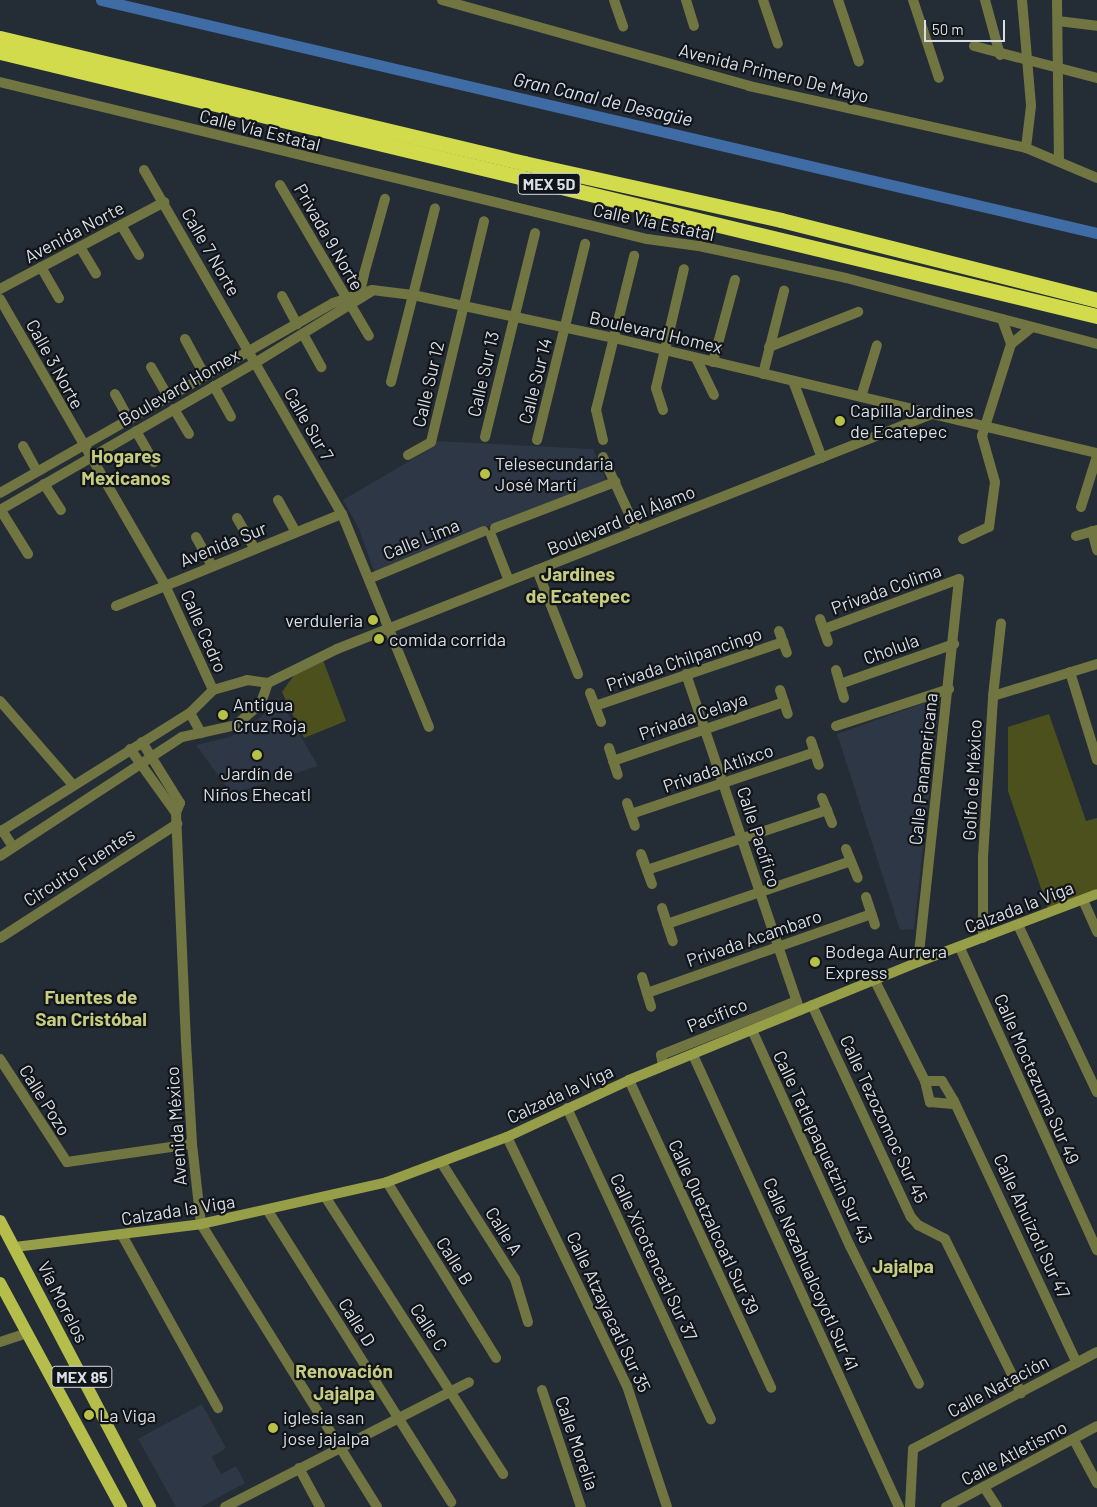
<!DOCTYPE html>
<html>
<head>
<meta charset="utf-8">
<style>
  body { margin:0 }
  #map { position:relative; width:1097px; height:1507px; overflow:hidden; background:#242c35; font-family:Barlow,sans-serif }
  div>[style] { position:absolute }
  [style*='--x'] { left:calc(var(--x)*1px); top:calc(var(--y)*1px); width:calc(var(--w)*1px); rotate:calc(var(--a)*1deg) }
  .built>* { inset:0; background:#2d3745 }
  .green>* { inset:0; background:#4c501d }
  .canal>* { height:11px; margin:-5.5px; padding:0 5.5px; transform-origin:5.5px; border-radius:5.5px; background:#3f6ca5 }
  .street>* { height:10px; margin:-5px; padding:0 5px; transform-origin:5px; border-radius:5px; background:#707541 }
  .secondary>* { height:10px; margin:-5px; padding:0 5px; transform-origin:5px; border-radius:5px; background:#979e48 }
  .primary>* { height:12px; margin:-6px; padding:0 6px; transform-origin:6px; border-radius:6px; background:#b5be4a }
  .highway>* { height:15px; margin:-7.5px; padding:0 7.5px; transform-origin:7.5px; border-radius:7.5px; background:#d1db4b }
  .dots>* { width:14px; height:14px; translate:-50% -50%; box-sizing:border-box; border:2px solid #111418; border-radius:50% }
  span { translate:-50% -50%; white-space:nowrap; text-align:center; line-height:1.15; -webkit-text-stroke:4.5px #111418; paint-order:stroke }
  .shield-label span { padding:1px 4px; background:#111418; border:1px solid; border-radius:4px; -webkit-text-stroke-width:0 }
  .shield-label { font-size:16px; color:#d9dee4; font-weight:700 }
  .street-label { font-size:18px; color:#d9dee4 }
  .poi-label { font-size:18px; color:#d9dee4 }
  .left { translate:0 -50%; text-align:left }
  .right { translate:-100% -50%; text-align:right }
  .water-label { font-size:19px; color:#d3e0f1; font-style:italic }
  .neighbourhood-label { font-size:19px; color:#c6cd80; font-weight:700 }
  .scale { position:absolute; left:924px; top:20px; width:81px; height:22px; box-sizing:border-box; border:2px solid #d9dee4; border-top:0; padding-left:6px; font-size:15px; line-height:18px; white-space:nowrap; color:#d9dee4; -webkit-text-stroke:4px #111418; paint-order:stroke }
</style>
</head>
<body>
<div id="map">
  <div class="built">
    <div style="clip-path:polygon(435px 441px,593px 449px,606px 480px,374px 571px,359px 529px,343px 500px,435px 446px)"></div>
    <div style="clip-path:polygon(278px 697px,318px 766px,232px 794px,196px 745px,230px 737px,261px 717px)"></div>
    <div style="clip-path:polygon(940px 697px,914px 929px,900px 930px,837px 734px)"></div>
    <div style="clip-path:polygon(202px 1404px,226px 1448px,212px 1457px,216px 1465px,221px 1474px,236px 1466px,245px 1483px,201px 1507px,176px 1507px,138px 1439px)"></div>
  </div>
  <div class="green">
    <div style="clip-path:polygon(323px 660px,346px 721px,304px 738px,282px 692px,297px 671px)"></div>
    <div style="clip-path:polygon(1049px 714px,1086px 821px,1097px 818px,1097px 889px,1048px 909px,1008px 791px,1008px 727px)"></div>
  </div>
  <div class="canal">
    <div style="--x:101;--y:0;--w:1023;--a:13.17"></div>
  </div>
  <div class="street">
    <div style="--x:442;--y:0;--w:319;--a:15.6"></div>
    <div style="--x:749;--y:86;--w:284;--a:12.6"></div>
    <div style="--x:1026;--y:148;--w:77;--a:22.9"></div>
    <div style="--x:614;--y:0;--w:28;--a:71"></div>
    <div style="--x:686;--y:0;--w:27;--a:73"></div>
    <div style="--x:763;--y:0;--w:46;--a:71.2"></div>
    <div style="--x:838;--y:0;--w:65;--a:71.3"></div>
    <div style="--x:913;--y:0;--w:82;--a:71.6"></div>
    <div style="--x:985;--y:0;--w:57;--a:74.7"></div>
    <div style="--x:1022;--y:0;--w:106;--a:85.1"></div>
    <div style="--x:1031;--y:106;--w:42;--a:96.8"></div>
    <div style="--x:1057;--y:0;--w:160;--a:89.3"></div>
    <div style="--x:1058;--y:21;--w:39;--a:7"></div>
    <div style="--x:974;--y:46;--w:127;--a:14.6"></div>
    <div style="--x:0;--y:82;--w:666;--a:13.64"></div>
    <div style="--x:647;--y:239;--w:52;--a:7.7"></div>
    <div style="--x:699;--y:246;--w:150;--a:12.3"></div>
    <div style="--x:846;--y:278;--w:260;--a:14.7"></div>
    <div style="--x:144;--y:170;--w:397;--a:60.1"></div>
    <div style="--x:342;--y:514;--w:230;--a:67.8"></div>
    <div style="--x:280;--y:185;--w:175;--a:59.5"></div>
    <div style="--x:121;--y:225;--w:35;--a:59"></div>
    <div style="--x:80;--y:247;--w:31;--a:59"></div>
    <div style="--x:41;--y:267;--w:36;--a:60"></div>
    <div style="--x:0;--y:289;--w:186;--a:-27.9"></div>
    <div style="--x:282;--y:296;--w:32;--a:62"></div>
    <div style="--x:362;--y:297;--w:5;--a:-112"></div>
    <div style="--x:360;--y:292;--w:18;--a:-77"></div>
    <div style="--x:364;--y:274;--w:78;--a:-74.4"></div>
    <div style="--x:0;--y:299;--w:330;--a:60"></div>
    <div style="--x:165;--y:585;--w:115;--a:65.4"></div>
    <div style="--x:1002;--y:319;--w:27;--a:70"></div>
    <div style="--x:303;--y:334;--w:38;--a:61"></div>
    <div style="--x:185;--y:339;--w:42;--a:61.6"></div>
    <div style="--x:769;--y:347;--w:96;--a:-21.5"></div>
    <div style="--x:696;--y:358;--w:41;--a:64.1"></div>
    <div style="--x:713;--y:362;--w:85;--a:-75"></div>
    <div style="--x:151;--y:367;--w:34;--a:60"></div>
    <div style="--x:763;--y:374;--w:86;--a:-75.8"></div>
    <div style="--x:793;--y:381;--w:82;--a:69.4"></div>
    <div style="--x:391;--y:382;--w:179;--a:-75.8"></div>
    <div style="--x:214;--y:386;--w:35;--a:61"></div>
    <div style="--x:115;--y:394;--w:29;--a:61"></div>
    <div style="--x:861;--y:397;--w:54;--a:-72.9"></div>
    <div style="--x:174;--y:409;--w:29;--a:59"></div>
    <div style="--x:663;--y:410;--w:23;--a:-108"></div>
    <div style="--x:656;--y:388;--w:122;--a:-76.8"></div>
    <div style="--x:136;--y:431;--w:36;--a:60"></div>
    <div style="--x:485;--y:437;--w:210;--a:-76.2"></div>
    <div style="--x:537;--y:440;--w:202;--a:-76.2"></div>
    <div style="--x:603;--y:440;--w:31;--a:-103"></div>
    <div style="--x:596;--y:410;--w:159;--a:-76.1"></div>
    <div style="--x:23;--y:446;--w:29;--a:61"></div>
    <div style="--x:408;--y:455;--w:26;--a:-29"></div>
    <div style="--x:431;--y:442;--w:227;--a:-76.5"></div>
    <div style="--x:603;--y:457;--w:81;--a:65.3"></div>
    <div style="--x:44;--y:484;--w:31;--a:57"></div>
    <div style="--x:0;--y:493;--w:383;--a:-29.7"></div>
    <div style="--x:333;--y:303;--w:41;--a:-18.4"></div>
    <div style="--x:372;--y:290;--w:41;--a:7"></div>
    <div style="--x:413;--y:295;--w:206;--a:12.1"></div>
    <div style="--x:614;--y:338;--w:497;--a:13.4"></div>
    <div style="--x:278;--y:500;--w:37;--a:61"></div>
    <div style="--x:1081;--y:507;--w:53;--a:-72.6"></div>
    <div style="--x:0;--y:509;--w:53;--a:58.1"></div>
    <div style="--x:0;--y:510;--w:294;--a:-30"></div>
    <div style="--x:255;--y:363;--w:137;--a:-31.6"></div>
    <div style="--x:237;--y:518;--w:36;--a:60"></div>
    <div style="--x:495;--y:528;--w:129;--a:-21"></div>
    <div style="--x:1092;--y:531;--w:20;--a:75"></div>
    <div style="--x:491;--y:535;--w:49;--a:68.6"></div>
    <div style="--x:1076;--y:536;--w:22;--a:-16"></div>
    <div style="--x:196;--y:537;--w:33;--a:61"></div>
    <div style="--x:963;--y:539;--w:29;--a:-25"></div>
    <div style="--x:989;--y:527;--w:45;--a:-82.4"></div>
    <div style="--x:995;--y:482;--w:48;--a:-105.8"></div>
    <div style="--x:982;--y:436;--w:96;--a:-72.5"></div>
    <div style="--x:1011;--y:344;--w:27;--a:-39"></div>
    <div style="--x:537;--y:570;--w:112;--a:68.5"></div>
    <div style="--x:371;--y:578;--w:122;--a:-22.6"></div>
    <div style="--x:116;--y:606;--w:244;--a:-22.2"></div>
    <div style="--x:820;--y:619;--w:24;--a:71"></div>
    <div style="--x:824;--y:629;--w:144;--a:-20.3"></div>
    <div style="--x:959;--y:579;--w:385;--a:96.1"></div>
    <div style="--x:779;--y:631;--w:23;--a:70"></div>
    <div style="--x:836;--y:670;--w:29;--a:74"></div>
    <div style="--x:1070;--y:672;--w:92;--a:72.9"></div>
    <div style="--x:686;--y:674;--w:355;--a:71.3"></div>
    <div style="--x:268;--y:683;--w:77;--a:-26.2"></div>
    <div style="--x:337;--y:649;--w:640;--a:-21.55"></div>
    <div style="--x:840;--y:684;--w:121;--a:-19.3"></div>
    <div style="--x:780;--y:690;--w:25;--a:72"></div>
    <div style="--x:590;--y:693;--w:31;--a:69"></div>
    <div style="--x:993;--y:696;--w:109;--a:-17.1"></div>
    <div style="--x:0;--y:701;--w:111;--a:49"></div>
    <div style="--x:595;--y:706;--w:199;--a:-18.8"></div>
    <div style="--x:190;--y:713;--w:23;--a:61"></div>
    <div style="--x:836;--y:726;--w:119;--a:-18.1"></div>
    <div style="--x:811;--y:741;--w:25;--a:72"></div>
    <div style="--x:142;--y:742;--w:72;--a:58.1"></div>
    <div style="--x:180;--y:803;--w:11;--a:112"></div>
    <div style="--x:176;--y:813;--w:229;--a:87.5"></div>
    <div style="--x:186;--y:1042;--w:102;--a:86.6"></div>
    <div style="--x:192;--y:1144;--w:81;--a:83.6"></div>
    <div style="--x:201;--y:1224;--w:333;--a:58.1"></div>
    <div style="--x:609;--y:748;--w:28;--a:72"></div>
    <div style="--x:130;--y:749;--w:79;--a:54.3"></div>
    <div style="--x:613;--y:761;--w:181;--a:-19"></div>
    <div style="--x:822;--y:798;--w:27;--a:68"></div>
    <div style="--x:627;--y:803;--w:24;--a:71"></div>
    <div style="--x:631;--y:814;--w:194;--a:-18.6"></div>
    <div style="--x:2;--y:830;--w:20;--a:57"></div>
    <div style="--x:0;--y:832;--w:224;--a:-32.1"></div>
    <div style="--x:190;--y:713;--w:33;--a:-45"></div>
    <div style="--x:213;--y:690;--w:35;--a:-16"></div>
    <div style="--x:247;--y:680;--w:21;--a:8"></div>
    <div style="--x:846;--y:849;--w:31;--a:68"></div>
    <div style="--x:641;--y:854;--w:32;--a:70"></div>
    <div style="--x:0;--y:856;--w:217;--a:-33.2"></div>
    <div style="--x:182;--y:737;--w:55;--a:-12.5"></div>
    <div style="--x:236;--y:725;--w:33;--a:-41"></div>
    <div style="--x:261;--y:703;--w:21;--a:-71"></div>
    <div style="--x:647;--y:870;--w:190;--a:-18.4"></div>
    <div style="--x:866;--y:897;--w:29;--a:72"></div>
    <div style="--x:1083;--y:900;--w:35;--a:66"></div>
    <div style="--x:662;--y:908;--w:35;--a:72"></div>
    <div style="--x:667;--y:924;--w:194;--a:-18.9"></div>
    <div style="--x:1018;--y:925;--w:185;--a:64.7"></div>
    <div style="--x:0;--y:938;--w:211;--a:-32.8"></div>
    <div style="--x:983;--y:938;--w:81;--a:-90"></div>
    <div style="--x:983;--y:857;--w:161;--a:-86.4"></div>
    <div style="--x:993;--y:696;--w:73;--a:-83.7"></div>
    <div style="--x:960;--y:948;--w:332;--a:65.6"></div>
    <div style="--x:642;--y:977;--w:31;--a:73"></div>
    <div style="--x:875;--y:981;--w:112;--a:63.4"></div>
    <div style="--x:925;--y:1081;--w:22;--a:77"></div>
    <div style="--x:930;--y:1102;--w:25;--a:5"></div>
    <div style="--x:647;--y:993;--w:238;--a:-19.4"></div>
    <div style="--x:812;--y:1005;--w:234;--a:65"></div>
    <div style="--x:911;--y:1217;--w:11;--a:49"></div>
    <div style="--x:918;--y:1225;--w:30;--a:27"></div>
    <div style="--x:945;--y:1239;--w:172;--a:63.7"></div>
    <div style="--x:752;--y:1030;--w:237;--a:65.6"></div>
    <div style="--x:850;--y:1246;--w:154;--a:63.4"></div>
    <div style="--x:693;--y:1055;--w:497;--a:65.5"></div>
    <div style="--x:0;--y:1059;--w:123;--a:57"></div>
    <div style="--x:67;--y:1162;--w:126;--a:-8.2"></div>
    <div style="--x:663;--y:1066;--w:11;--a:-100"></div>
    <div style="--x:661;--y:1055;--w:146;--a:-21.7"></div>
    <div style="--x:629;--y:1080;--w:339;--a:65.2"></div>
    <div style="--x:925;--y:1081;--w:17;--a:0"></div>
    <div style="--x:942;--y:1081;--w:23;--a:59"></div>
    <div style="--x:954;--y:1101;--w:289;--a:64.9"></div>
    <div style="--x:567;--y:1108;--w:343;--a:65.2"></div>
    <div style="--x:507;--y:1137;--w:276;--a:64.3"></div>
    <div style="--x:627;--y:1386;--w:127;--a:71.7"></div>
    <div style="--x:441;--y:1162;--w:138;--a:57.7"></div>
    <div style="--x:515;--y:1279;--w:45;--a:73.2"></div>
    <div style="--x:387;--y:1182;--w:207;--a:58.2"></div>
    <div style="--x:326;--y:1198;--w:328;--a:57.3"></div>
    <div style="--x:268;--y:1211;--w:344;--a:57.8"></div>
    <div style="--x:122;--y:1235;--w:198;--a:61"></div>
    <div style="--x:0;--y:1342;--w:28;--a:-18"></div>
    <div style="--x:542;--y:1390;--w:123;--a:71.6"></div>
    <div style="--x:1074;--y:1440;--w:49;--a:61.9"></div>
    <div style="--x:299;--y:1468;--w:44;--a:61.7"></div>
    <div style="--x:984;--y:1487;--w:24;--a:57"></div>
    <div style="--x:225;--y:1507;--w:274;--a:-27.1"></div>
    <div style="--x:910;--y:1507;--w:58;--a:-87"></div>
    <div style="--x:913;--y:1449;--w:208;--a:-27.8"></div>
    <div style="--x:946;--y:1507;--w:171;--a:-28.2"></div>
  </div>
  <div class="secondary">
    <div style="--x:15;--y:1247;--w:187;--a:-7"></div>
    <div style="--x:201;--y:1224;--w:191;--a:-12.7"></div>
    <div style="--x:387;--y:1182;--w:128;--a:-20.6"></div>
    <div style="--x:507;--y:1137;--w:135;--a:-25"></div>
    <div style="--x:629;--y:1080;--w:312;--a:-22.2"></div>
    <div style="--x:918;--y:962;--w:191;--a:-20.8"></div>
  </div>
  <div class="primary">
    <div style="--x:0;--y:1221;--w:323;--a:62.3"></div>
    <div style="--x:0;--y:1283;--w:255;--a:61.6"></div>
  </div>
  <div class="highway">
    <div style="--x:0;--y:38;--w:539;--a:13.42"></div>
    <div style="--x:524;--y:163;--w:263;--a:12.5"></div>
    <div style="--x:781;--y:220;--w:326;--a:14.2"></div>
    <div style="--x:0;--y:52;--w:1128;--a:13.53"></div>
  </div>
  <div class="dots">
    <div style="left:840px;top:421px;background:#b8c147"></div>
    <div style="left:485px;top:474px;background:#b8c147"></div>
    <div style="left:373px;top:620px;background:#b8c147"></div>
    <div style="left:379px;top:639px;background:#b8c147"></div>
    <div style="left:223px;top:715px;background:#b8c147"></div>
    <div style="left:257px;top:755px;background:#b8c147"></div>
    <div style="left:815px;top:962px;background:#b8c147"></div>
    <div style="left:89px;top:1415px;background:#b8c147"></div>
    <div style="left:273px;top:1428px;background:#b8c147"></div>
  </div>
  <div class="shield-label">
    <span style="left:549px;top:184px">MEX 5D</span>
    <span style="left:82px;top:1377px">MEX 85</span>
  </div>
  <div class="street-label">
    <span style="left:774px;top:73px;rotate:14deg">Avenida Primero De Mayo</span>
    <span style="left:260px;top:130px;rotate:14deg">Calle Vía Estatal</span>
    <span style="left:654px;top:222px;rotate:12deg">Calle Vía Estatal</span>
    <span style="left:74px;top:232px;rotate:-28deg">Avenida Norte</span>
    <span style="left:329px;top:237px;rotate:60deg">Privada 9 Norte</span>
    <span style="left:211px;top:252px;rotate:60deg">Calle 7 Norte</span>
    <span style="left:656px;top:332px;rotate:13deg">Boulevard Homex</span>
    <span style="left:55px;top:364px;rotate:61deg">Calle 3 Norte</span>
    <span style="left:483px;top:374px;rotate:-77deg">Calle Sur 13</span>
    <span style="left:535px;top:381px;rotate:-76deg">Calle Sur 14</span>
    <span style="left:428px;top:384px;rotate:-77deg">Calle Sur 12</span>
    <span style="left:179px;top:387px;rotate:-30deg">Boulevard Homex</span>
    <span style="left:309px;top:424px;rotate:60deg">Calle Sur 7</span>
    <span style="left:621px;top:520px;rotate:-22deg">Boulevard del Álamo</span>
    <span style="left:421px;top:539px;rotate:-22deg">Calle Lima</span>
    <span style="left:223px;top:544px;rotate:-22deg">Avenida Sur</span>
    <span style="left:886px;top:589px;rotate:-20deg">Privada Colima</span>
    <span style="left:204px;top:631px;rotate:66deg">Calle Cedro</span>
    <span style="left:891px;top:649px;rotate:-20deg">Cholula</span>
    <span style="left:684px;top:659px;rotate:-19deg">Privada Chilpancingo</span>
    <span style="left:693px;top:716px;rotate:-19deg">Privada Celaya</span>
    <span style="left:718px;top:768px;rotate:-19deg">Privada Atlixco</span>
    <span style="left:923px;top:769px;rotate:-84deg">Calle Panamericana</span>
    <span style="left:972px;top:780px;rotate:-87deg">Golfo de México</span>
    <span style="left:759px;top:837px;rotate:72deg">Calle Pacífico</span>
    <span style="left:79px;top:867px;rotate:-33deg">Circuito Fuentes</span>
    <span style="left:1019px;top:907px;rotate:-21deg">Calzada la Viga</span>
    <span style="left:754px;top:938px;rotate:-19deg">Privada Acambaro</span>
    <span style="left:717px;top:1015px;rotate:-22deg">Pacífico</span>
    <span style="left:1037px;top:1079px;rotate:66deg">Calle Moctezuma Sur 49</span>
    <span style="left:560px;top:1094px;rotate:-25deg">Calzada la Viga</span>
    <span style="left:45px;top:1100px;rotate:58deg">Calle Pozo</span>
    <span style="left:884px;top:1119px;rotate:65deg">Calle Tezozomoc Sur 45</span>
    <span style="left:176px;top:1126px;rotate:-94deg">Avenida México</span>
    <span style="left:823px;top:1147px;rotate:65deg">Calle Tetlepaquetzin Sur 43</span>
    <span style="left:178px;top:1210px;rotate:-9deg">Calzada la Viga</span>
    <span style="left:1032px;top:1226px;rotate:65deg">Calle Ahuizotl Sur 47</span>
    <span style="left:714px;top:1227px;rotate:65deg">Calle Quetzalcoatl Sur 39</span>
    <span style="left:504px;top:1231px;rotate:58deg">Calle A</span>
    <span style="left:654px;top:1257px;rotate:65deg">Calle Xicotencatl Sur 37</span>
    <span style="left:455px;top:1261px;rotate:58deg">Calle B</span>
    <span style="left:811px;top:1274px;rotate:66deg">Calle Nezahualcoyotl Sur 41</span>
    <span style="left:63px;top:1302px;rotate:63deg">Vía Morelos</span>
    <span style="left:609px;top:1312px;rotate:65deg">Calle Atzayacatl Sur 35</span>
    <span style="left:357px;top:1322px;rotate:58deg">Calle D</span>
    <span style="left:429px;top:1327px;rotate:57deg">Calle C</span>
    <span style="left:998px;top:1386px;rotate:-28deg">Calle Natación</span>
    <span style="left:577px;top:1443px;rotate:71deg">Calle Morelia</span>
    <span style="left:1014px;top:1453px;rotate:-28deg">Calle Atletismo</span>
  </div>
  <div class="poi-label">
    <span class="left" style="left:850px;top:421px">Capilla Jardines<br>de Ecatepec</span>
    <span class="left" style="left:495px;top:474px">Telesecundaria<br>José Martí</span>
    <span class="right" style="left:363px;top:620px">verduleria</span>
    <span class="left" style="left:389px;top:639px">comida corrida</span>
    <span class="left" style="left:233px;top:715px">Antigua<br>Cruz Roja</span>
    <span style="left:257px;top:784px">Jardín de<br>Niños Ehecatl</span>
    <span class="left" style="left:825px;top:962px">Bodega Aurrera<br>Express</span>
    <span class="left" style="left:99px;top:1415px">La Viga</span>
    <span class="left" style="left:283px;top:1428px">iglesia san<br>jose jajalpa</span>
  </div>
  <div class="water-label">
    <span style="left:603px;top:99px;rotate:13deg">Gran Canal de Desagüe</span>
  </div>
  <div class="neighbourhood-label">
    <span style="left:126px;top:467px">Hogares<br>Mexicanos</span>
    <span style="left:578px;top:585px">Jardines<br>de Ecatepec</span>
    <span style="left:91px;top:1008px">Fuentes de<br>San Cristóbal</span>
    <span style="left:903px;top:1266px">Jajalpa</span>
    <span style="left:344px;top:1382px">Renovación<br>Jajalpa</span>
  </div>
  <div class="scale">50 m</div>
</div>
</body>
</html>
